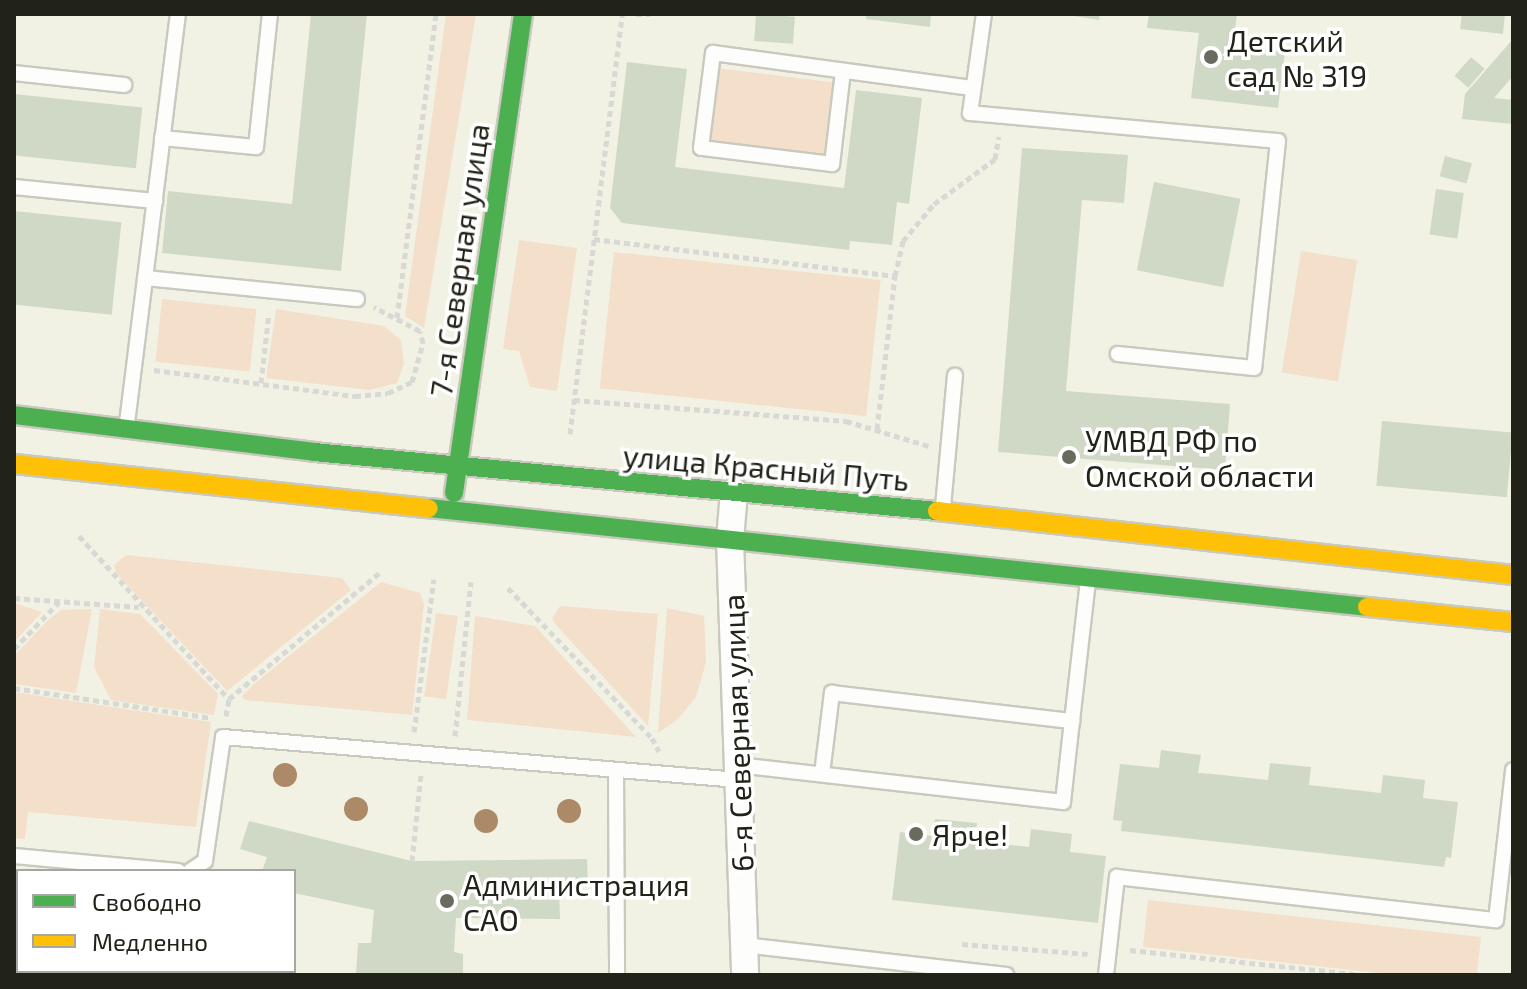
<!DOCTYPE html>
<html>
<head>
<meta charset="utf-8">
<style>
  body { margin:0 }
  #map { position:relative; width:1527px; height:989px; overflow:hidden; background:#f1f2e4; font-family:"Exo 2",sans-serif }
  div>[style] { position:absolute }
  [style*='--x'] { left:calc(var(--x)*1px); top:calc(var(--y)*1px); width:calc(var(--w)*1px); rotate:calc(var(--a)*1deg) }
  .green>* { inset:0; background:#f4dfcb; transform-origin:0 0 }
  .building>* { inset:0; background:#cfd9c6; transform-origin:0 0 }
  .path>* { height:5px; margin-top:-2.5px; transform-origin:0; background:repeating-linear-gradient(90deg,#d8d8d5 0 6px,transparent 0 10px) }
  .roads { filter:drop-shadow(2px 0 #c9c9bf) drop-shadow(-2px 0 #c9c9bf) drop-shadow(0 2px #c9c9bf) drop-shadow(0 -2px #c9c9bf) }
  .lane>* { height:14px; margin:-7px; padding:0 7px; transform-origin:7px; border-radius:7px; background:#fdfdfb }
  .street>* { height:26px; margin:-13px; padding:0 13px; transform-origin:13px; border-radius:13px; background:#fdfdfb }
  .fast>* { height:18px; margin:-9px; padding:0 9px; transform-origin:9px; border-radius:9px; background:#4caf50 }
  .slow>* { height:18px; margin:-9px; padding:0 9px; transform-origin:9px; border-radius:9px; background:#ffc107 }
  .trees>* { width:24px; height:24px; margin:-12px; border-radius:50%; background:#ac8a67 }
  .dots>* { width:22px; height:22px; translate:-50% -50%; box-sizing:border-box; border:4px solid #fff; border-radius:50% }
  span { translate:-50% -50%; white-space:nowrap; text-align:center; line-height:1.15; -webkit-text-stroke:7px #fff; paint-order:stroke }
  .poi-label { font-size:30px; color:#212218 }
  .left { translate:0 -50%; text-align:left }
  .street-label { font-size:30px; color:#212218 }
  .frame { position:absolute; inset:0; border:16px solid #212218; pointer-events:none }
  .legend { position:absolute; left:16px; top:869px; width:280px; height:104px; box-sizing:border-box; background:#fff; border:2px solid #a6a7a3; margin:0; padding:10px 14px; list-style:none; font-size:24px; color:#212218 }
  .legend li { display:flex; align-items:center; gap:16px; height:40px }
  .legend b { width:40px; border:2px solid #a6a7a3 }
</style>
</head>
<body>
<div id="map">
  <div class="green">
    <div style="clip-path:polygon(446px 14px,476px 14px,424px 328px,405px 316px)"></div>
    <div style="left:717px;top:68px;width:118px;height:75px;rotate:7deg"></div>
    <div style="clip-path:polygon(519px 240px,577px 248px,557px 391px,530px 387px,519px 351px,503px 349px)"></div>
    <div style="left:1301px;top:251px;width:57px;height:123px;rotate:9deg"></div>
    <div style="left:614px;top:252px;width:268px;height:137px;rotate:6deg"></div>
    <div style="left:162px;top:299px;width:95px;height:63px;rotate:6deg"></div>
    <div style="clip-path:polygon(276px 309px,384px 326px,401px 340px,404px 364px,397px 383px,370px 390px,266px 378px)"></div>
    <div style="clip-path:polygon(126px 555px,342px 578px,351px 590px,227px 691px,116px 573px,114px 565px)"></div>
    <div style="clip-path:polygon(381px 582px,420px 593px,424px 604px,412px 715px,245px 700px,242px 696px,255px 683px)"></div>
    <div style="clip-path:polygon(14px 603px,42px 612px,14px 642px)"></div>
    <div style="clip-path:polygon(560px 606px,658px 614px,648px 726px,557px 626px,552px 619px)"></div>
    <div style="clip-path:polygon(667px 608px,704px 616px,706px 662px,696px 697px,677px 720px,658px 733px)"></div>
    <div style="clip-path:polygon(92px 609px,76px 693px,14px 684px,14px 656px,47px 621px,61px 610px)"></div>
    <div style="clip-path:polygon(100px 609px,140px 614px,218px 694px,214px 715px,111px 700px,94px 667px)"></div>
    <div style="left:436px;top:613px;width:22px;height:84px;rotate:8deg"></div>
    <div style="clip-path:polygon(475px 616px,535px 626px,636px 737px,467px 720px)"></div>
    <div style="clip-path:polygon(14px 692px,211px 722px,196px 827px,28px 812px,25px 839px,14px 838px)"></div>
    <div style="clip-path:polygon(1148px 900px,1481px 937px,1477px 975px,1396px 975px,1143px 947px)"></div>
  </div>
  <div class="building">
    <div style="clip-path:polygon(311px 14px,367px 14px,341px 271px,162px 253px,168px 191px,292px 204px)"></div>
    <div style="left:756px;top:14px;width:39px;height:27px;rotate:4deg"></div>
    <div style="clip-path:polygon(866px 14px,931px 14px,930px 27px,866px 19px)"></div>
    <div style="clip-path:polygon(1062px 14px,1100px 14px,1099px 20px)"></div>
    <div style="clip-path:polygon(1149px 14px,1237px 14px,1233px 45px,1285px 52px,1278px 108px,1191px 98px,1199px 33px,1147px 28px)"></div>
    <div style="clip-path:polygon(1462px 14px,1505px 14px,1503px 34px,1460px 29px)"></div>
    <div style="clip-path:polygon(1513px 39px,1513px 76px,1494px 98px,1513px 100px,1513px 124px,1462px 119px,1465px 94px)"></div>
    <div style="left:1471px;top:57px;width:18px;height:25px;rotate:41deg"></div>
    <div style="clip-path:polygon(627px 62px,687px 69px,675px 167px,844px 188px,856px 90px,922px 98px,909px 204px,897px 202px,892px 245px,850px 241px,849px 250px,622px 223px,610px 208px)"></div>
    <div style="left:14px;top:94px;width:129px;height:61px;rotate:6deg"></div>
    <div style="clip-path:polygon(1022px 148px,1128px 155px,1124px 203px,1082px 200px,1066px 391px,1230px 404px,1225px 470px,998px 452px)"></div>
    <div style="left:1445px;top:156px;width:28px;height:21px;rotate:15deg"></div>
    <div style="left:1154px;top:182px;width:88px;height:90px;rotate:11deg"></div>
    <div style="left:1436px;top:189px;width:28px;height:46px;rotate:8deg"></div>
    <div style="left:14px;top:211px;width:108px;height:93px;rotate:6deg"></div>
    <div style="left:1382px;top:421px;width:131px;height:65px;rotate:5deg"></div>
    <div style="clip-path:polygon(1161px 750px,1201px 755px,1198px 773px,1213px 774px,1268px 780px,1270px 763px,1311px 767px,1309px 785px,1381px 793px,1383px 775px,1425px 780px,1423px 798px,1458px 802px,1451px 858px,1446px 857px,1444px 867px,1121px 831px,1122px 821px,1113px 820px,1120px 764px,1159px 768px)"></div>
    <div style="clip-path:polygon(935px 819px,977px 823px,975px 841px,1029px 847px,1031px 829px,1072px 834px,1070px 852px,1106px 856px,1098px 923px,892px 900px,900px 832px,933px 836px)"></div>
    <div style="clip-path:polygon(249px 821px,412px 861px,587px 859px,588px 886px,559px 889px,560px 919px,456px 918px,454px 952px,463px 954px,463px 975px,356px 975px,358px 943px,371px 943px,374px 910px,294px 893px,294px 871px,262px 871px,267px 857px,240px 849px)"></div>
    <div style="clip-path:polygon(14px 947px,18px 971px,78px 971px,77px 975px,14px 975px)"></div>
  </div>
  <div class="path">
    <div style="--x:636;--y:14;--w:14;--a:0"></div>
    <div style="--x:594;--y:239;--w:303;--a:7"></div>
    <div style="--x:895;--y:276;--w:36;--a:-77"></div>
    <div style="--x:903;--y:241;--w:48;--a:-50"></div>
    <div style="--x:934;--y:204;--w:76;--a:-36.4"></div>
    <div style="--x:995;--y:159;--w:23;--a:-80"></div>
    <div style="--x:397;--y:318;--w:306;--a:-82.7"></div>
    <div style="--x:154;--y:370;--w:203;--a:7.4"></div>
    <div style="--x:355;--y:396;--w:33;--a:-5"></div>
    <div style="--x:388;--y:393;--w:26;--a:-25"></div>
    <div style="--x:412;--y:382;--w:41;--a:-74.2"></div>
    <div style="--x:423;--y:343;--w:12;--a:-104"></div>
    <div style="--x:420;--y:331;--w:52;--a:-152.4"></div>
    <div style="--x:261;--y:383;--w:70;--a:-83.5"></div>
    <div style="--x:574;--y:400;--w:273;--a:4.4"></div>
    <div style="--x:846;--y:421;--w:87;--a:16.8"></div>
    <div style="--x:877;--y:429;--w:154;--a:-83.3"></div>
    <div style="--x:570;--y:434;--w:423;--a:-82.9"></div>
    <div style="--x:79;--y:536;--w:222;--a:47.4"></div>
    <div style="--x:508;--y:588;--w:208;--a:46.2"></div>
    <div style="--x:652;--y:738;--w:15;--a:62"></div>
    <div style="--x:14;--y:598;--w:125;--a:4.1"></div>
    <div style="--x:14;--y:649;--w:65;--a:-46.2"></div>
    <div style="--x:14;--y:688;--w:200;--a:8.6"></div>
    <div style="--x:226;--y:716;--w:17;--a:-80"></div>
    <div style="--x:229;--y:699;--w:196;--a:-40"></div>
    <div style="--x:414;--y:732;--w:154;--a:-82.6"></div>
    <div style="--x:455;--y:736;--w:155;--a:-84.1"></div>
    <div style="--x:412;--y:861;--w:87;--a:-84.1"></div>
    <div style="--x:962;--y:944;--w:126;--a:4.5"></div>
    <div style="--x:1130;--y:950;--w:234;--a:6.1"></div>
  </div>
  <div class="roads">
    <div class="lane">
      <div style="--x:984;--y:14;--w:100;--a:98"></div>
      <div style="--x:970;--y:113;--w:309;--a:5.2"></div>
      <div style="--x:1278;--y:141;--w:228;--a:96"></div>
      <div style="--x:1254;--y:368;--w:137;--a:-174.1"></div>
      <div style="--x:843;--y:71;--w:94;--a:96.7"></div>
      <div style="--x:832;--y:164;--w:132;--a:-173"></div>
      <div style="--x:701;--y:148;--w:96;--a:-82.8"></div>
      <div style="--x:713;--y:53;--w:261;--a:7.7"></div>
      <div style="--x:14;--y:73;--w:111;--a:6.2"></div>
      <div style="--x:162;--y:138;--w:94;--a:5.5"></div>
      <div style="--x:256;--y:147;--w:134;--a:-84"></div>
      <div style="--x:14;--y:187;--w:142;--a:5.7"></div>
      <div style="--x:145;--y:278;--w:213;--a:5.7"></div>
      <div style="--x:127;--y:423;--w:412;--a:-82.9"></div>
      <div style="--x:943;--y:507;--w:132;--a:-84.8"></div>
      <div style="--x:738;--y:765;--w:327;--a:6.5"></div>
      <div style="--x:1063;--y:802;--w:81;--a:-83.7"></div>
      <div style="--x:616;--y:771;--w:204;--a:89.7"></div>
      <div style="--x:822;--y:774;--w:82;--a:-83"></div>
      <div style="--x:832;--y:693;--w:242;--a:6.7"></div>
      <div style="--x:1072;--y:721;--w:141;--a:-83.5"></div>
      <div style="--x:14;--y:856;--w:165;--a:5.2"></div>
      <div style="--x:190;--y:871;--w:18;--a:-34"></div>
      <div style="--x:205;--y:861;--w:125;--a:-81.7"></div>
      <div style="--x:223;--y:737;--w:517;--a:4.77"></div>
      <div style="--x:744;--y:945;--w:264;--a:6.5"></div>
      <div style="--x:177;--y:975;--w:4;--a:-90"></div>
      <div style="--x:235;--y:975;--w:4;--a:-90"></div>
      <div style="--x:1106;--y:975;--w:99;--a:-83.6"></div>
      <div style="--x:1117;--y:877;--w:381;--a:6.5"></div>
      <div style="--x:1496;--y:920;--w:151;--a:-83.5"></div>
    </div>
    <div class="street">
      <div style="--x:734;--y:492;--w:48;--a:94.8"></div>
      <div style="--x:730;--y:540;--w:435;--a:88"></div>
    </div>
    <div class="fast">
      <div style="--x:14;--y:415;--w:302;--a:7"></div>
      <div style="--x:314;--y:452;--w:626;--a:5.41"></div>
      <div style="--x:454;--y:493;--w:484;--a:-81.8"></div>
      <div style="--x:429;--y:508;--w:943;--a:6.02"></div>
    </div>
    <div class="slow">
      <div style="--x:14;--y:464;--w:417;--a:6.1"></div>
      <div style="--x:937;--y:511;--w:580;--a:6.34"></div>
      <div style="--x:1367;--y:607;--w:147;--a:5.9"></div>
    </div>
  </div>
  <div class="trees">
    <div style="left:285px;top:775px"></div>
    <div style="left:356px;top:809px"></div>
    <div style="left:569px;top:811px"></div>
    <div style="left:486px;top:821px"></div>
  </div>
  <div class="dots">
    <div style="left:1211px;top:57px;background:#6a6b5f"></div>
    <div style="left:1069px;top:457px;background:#6a6b5f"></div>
    <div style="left:916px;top:834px;background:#6a6b5f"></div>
    <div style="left:447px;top:901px;background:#6a6b5f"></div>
  </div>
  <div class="poi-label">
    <span class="left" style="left:1227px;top:57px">Детский<br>сад № 319</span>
    <span class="left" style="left:1085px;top:457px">УМВД РФ по<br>Омской области</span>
    <span class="left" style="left:932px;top:834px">Ярче!</span>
    <span class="left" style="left:463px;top:901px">Администрация<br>САО</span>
  </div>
  <div class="street-label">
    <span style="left:459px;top:260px;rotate:-82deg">7-я Северная улица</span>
    <span style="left:766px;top:467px;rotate:5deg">улица Красный Путь</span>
    <span style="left:737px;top:733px;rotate:-92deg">6-я Северная улица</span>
  </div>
  <div class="frame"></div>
  <ul class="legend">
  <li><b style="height:10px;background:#4caf50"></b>Свободно</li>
  <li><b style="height:10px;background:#ffc107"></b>Медленно</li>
  </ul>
</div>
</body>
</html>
